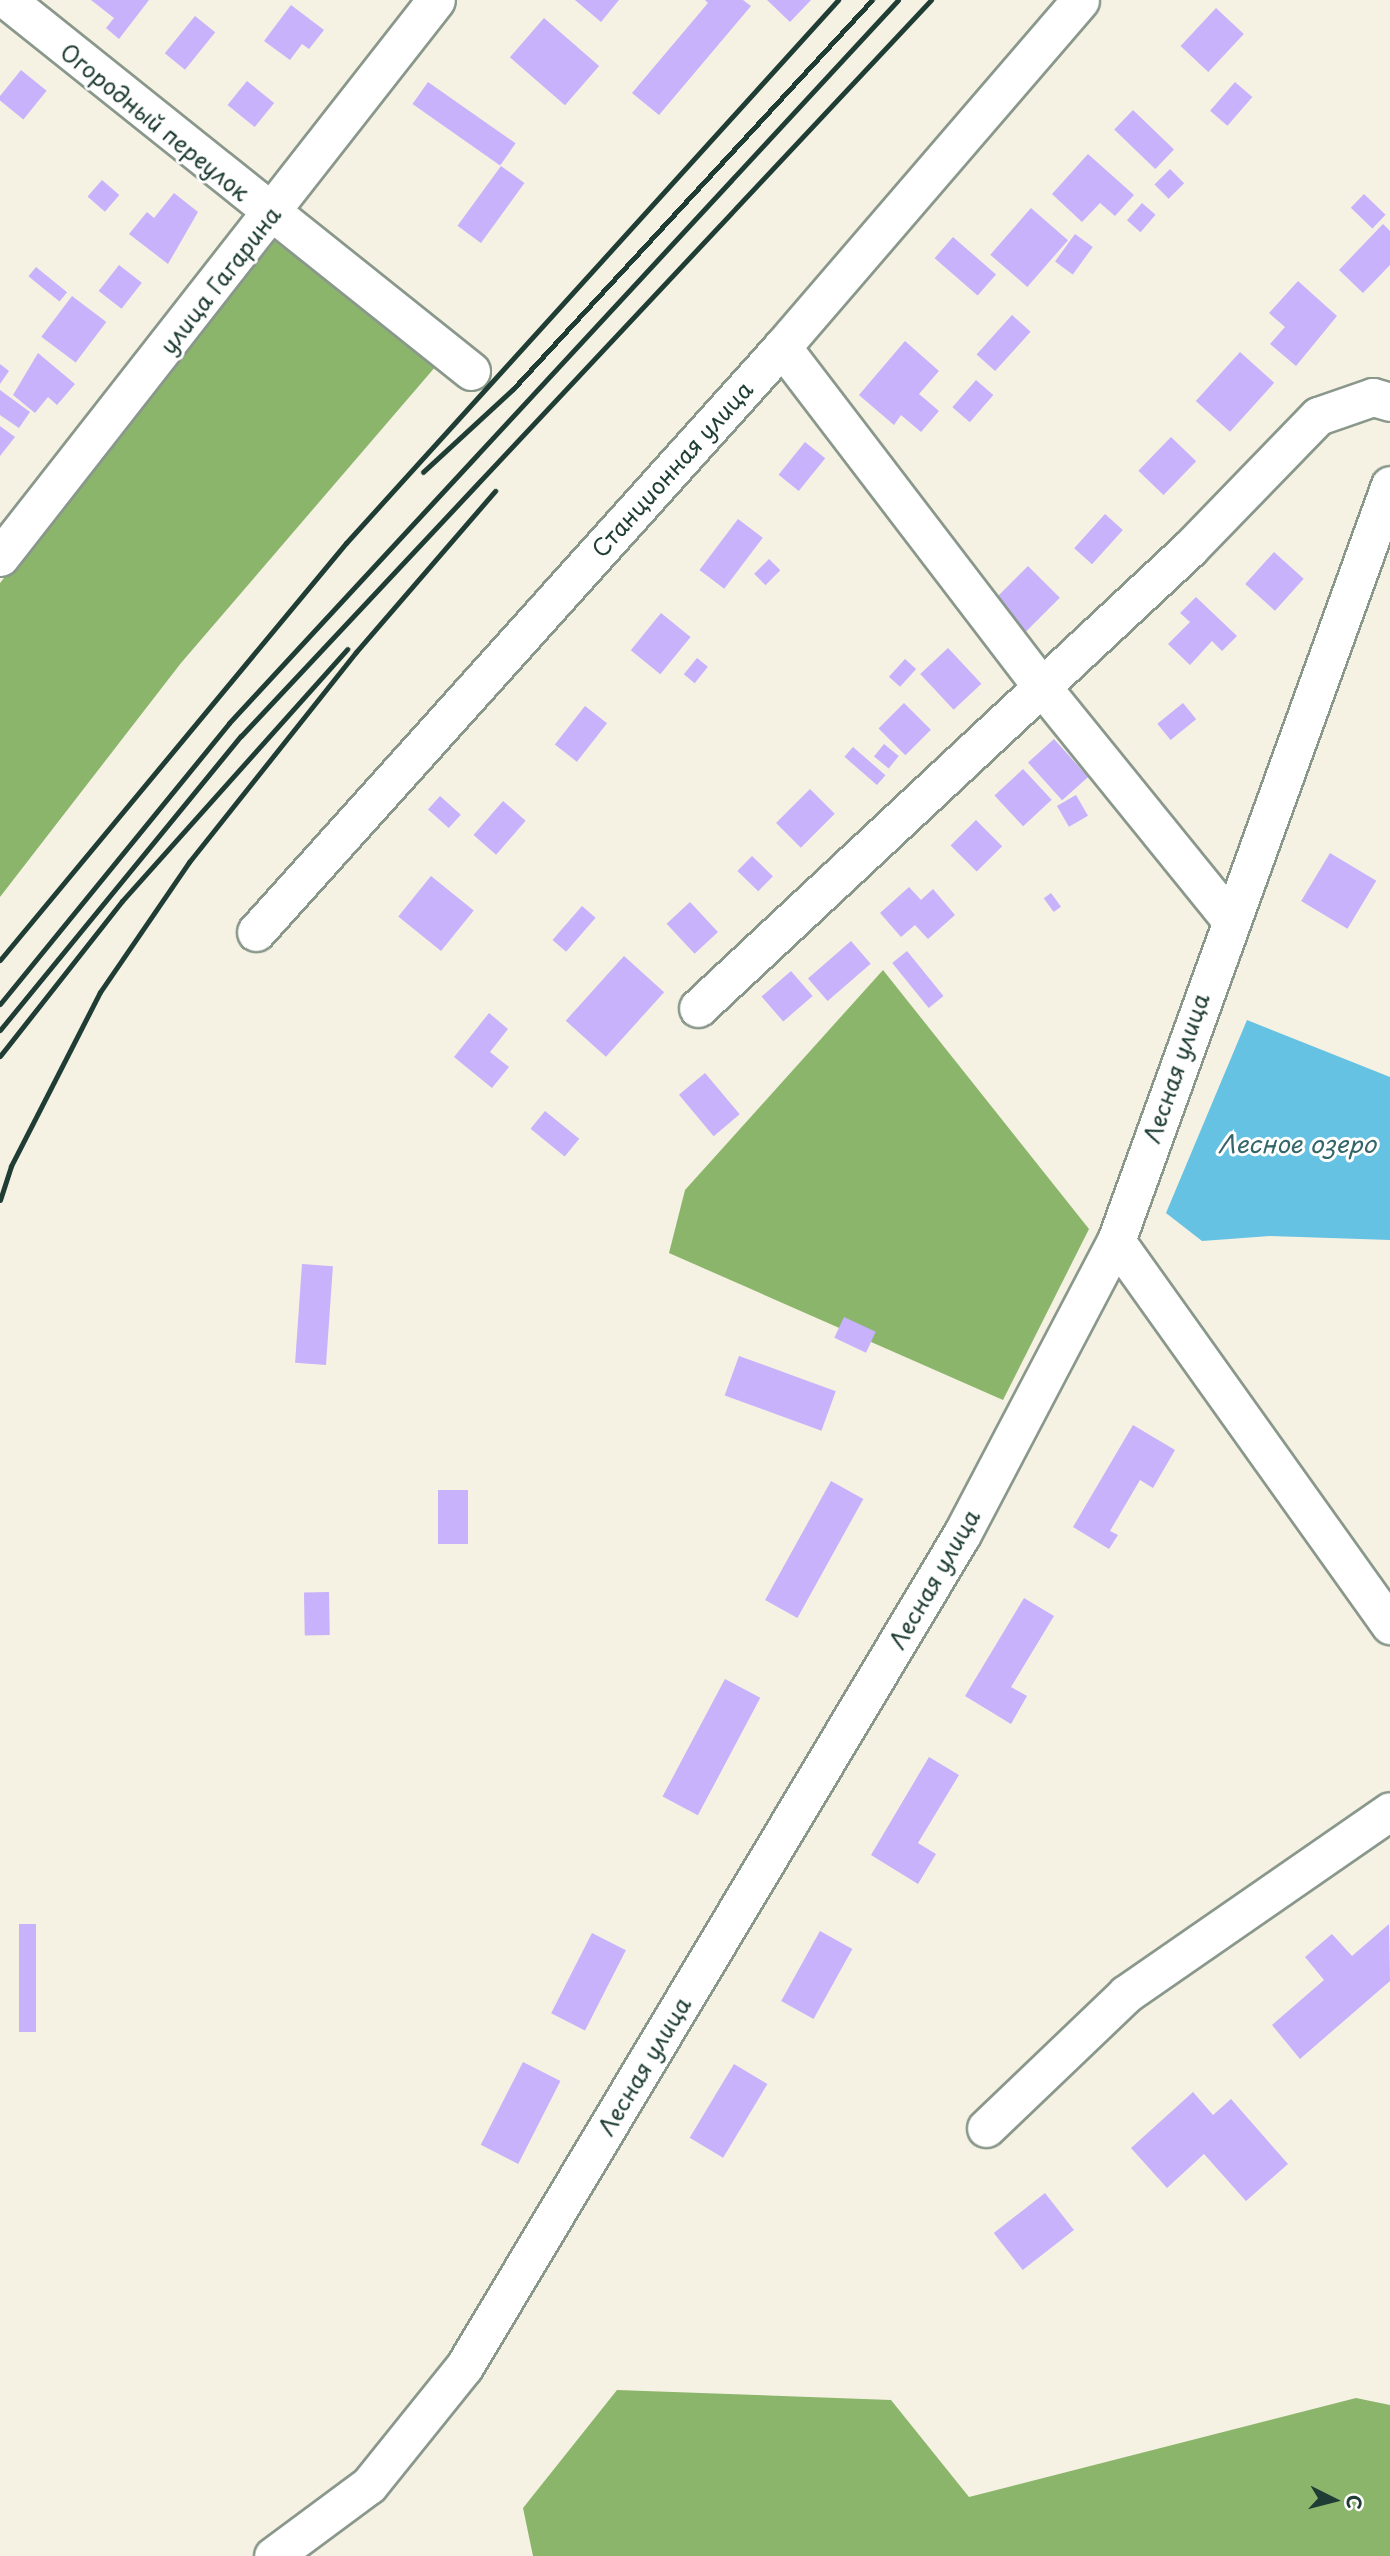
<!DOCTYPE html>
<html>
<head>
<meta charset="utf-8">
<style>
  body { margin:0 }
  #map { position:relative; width:1390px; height:2556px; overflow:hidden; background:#f5f2e3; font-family:"Playpen Sans",sans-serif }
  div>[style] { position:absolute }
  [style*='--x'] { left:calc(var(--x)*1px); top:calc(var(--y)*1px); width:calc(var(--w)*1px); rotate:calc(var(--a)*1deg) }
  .forest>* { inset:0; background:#8cb56c }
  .water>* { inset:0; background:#65c2e3 }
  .building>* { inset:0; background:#c7b2fb; transform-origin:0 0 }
  .roads { filter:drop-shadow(2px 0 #8a988c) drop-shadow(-2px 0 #8a988c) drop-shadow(0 2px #8a988c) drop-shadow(0 -2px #8a988c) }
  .minor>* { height:37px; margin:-18.5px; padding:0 18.5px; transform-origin:18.5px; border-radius:18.5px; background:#fff }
  .rail>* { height:5px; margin:-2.5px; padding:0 2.5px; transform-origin:2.5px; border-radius:2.5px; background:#1f3d34 }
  span { translate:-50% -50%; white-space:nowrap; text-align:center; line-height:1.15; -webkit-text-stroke:6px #fff; paint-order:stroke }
  .street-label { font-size:23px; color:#1f3d34 }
  .water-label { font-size:24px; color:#346569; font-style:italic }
  .north { position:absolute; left:1299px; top:2465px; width:70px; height:70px; -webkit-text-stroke:5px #fff; paint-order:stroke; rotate:96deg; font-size:19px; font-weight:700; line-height:28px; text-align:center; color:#1f3d34 }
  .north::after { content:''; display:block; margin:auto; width:24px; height:32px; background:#1f3d34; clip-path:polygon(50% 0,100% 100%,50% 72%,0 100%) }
</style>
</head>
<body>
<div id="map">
  <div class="forest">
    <div style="clip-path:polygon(276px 238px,436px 366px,181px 663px,0 897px,0 583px)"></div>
    <div style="clip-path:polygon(883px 970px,1089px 1229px,1003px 1400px,669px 1253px,685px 1190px)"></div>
    <div style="clip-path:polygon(617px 2390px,891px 2400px,969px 2497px,1356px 2398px,1390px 2405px,1390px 2556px,533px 2556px,523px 2508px)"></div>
  </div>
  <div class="water">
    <div style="clip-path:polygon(1247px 1020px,1390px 1077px,1390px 1240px,1270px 1236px,1202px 1241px,1166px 1213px)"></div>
  </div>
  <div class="building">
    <div style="clip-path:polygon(91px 0,149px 0,119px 39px,106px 28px,114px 18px)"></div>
    <div style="clip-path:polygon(575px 0,619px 0,601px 22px)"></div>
    <div style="clip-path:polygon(705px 0,743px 0,751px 6px,659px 115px,632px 93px,708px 3px)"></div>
    <div style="clip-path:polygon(767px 0,811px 0,790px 22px)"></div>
    <div style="clip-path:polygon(291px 5px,324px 30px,309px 49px,302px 44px,290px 60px,264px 41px)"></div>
    <div style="left:1216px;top:8px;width:38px;height:52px;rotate:43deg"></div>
    <div style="left:195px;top:16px;width:26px;height:48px;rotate:39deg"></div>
    <div style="left:544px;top:18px;width:73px;height:52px;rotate:41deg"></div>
    <div style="left:21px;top:70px;width:33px;height:37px;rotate:39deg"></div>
    <div style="left:247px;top:81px;width:35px;height:31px;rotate:39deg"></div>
    <div style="left:428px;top:82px;width:107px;height:27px;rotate:35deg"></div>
    <div style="left:1235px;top:82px;width:23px;height:38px;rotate:41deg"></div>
    <div style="left:1133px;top:110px;width:57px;height:27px;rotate:44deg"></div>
    <div style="clip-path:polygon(1088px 154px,1134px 195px,1115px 216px,1100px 203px,1082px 222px,1052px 194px)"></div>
    <div style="left:501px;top:166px;width:29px;height:74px;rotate:36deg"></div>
    <div style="left:1170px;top:169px;width:20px;height:22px;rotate:45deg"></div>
    <div style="left:102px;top:180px;width:23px;height:22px;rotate:41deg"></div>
    <div style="clip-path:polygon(174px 193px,198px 212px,168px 264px,129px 234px,147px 212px,154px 218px)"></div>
    <div style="left:1364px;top:194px;width:30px;height:19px;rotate:44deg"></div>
    <div style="left:1142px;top:203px;width:18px;height:23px;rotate:41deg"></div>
    <div style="left:1031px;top:208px;width:49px;height:62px;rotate:41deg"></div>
    <div style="clip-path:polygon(1383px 224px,1390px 231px,1390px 265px,1363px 293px,1339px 270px)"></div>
    <div style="left:1075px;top:234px;width:22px;height:34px;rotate:36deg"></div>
    <div style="left:953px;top:237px;width:57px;height:28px;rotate:41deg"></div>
    <div style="left:119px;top:265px;width:29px;height:33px;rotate:38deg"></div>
    <div style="left:36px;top:267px;width:40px;height:12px;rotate:39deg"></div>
    <div style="clip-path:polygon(1298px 281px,1337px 316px,1296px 366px,1270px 344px,1285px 327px,1269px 313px)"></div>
    <div style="left:72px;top:296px;width:43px;height:51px;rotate:37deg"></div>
    <div style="left:1012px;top:315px;width:25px;height:53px;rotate:42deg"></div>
    <div style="clip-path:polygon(905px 341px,939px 371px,919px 394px,939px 411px,921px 432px,901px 415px,894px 425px,859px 395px)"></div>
    <div style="left:1240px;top:352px;width:46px;height:66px;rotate:42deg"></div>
    <div style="clip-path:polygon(38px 353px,75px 384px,57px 405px,48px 397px,35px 413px,13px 395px)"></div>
    <div style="clip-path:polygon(0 364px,9px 371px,0 384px)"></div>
    <div style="left:976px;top:380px;width:23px;height:36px;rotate:41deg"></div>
    <div style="clip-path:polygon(0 390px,30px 412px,19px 428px,0 415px)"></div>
    <div style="clip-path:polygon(0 426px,15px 437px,0 456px)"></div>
    <div style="left:1171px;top:437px;width:35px;height:47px;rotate:44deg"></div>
    <div style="left:805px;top:442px;width:26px;height:42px;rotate:39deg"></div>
    <div style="left:1105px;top:514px;width:24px;height:46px;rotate:42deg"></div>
    <div style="left:738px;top:519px;width:31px;height:64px;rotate:37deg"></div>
    <div style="left:1274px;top:552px;width:40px;height:43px;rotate:42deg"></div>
    <div style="left:769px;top:559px;width:16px;height:21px;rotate:45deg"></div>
    <div style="left:1028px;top:566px;width:45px;height:52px;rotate:45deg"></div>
    <div style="clip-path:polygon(1196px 597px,1237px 636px,1222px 651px,1212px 641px,1190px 665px,1168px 644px,1190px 622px,1180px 613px)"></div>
    <div style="left:661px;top:613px;width:38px;height:48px;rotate:39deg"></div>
    <div style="left:948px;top:648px;width:49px;height:38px;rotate:47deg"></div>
    <div style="left:697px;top:658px;width:14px;height:21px;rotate:39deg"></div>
    <div style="left:905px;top:659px;width:15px;height:24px;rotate:42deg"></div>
    <div style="left:904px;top:703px;width:38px;height:36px;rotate:45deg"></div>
    <div style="left:1183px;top:703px;width:21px;height:33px;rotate:51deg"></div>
    <div style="left:585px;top:706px;width:28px;height:49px;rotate:38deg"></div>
    <div style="left:1054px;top:739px;width:51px;height:35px;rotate:48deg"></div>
    <div style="left:884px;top:744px;width:19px;height:16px;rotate:39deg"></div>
    <div style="left:853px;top:747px;width:43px;height:13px;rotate:41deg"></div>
    <div style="left:1023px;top:769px;width:42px;height:39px;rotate:47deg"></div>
    <div style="left:810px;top:789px;width:35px;height:48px;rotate:45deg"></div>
    <div style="left:1076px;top:795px;width:24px;height:22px;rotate:60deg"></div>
    <div style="left:440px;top:796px;width:28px;height:18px;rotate:42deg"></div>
    <div style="left:503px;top:801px;width:30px;height:45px;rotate:41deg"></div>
    <div style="left:976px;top:820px;width:37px;height:36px;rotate:45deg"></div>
    <div style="left:1330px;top:853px;width:54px;height:56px;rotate:31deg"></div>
    <div style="left:752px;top:856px;width:29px;height:21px;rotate:44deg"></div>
    <div style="left:431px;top:876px;width:55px;height:52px;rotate:39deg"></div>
    <div style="clip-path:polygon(909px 887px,921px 900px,933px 889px,955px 915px,928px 939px,915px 925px,901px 937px,880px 913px)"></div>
    <div style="left:1051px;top:893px;width:17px;height:9px;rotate:54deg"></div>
    <div style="left:690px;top:902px;width:41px;height:32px;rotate:47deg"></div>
    <div style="left:582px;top:906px;width:18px;height:45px;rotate:41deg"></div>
    <div style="left:851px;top:941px;width:30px;height:57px;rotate:49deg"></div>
    <div style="left:907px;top:951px;width:58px;height:19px;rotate:51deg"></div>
    <div style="left:624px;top:956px;width:54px;height:87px;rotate:42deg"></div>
    <div style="left:791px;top:971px;width:33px;height:39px;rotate:49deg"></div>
    <div style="clip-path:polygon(489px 1013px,508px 1029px,490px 1052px,509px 1067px,492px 1088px,454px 1057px)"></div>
    <div style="left:705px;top:1073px;width:54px;height:34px;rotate:50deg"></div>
    <div style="left:545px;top:1111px;width:44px;height:23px;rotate:39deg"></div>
    <div style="left:302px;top:1264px;width:31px;height:99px;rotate:4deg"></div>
    <div style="left:844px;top:1317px;width:35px;height:23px;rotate:25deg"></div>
    <div style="left:739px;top:1356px;width:103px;height:42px;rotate:20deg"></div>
    <div style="clip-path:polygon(1133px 1425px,1175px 1450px,1153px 1488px,1140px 1480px,1110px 1531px,1118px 1535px,1109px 1549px,1073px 1527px)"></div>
    <div style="left:831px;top:1481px;width:37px;height:136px;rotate:29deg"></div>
    <div style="left:438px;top:1490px;width:30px;height:54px"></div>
    <div style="left:329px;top:1592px;width:43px;height:25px;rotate:89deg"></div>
    <div style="clip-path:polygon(1024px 1598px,1054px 1616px,1011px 1687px,1027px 1696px,1011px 1724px,965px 1696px)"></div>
    <div style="left:725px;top:1679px;width:40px;height:133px;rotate:28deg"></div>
    <div style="clip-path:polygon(929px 1757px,959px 1775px,918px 1843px,936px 1854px,918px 1884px,871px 1855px)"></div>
    <div style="left:19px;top:1924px;width:17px;height:108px"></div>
    <div style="clip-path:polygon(1389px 1924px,1390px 1981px,1300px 2059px,1272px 2025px,1324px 1980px,1305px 1957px,1332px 1934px,1352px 1956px)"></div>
    <div style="left:820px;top:1931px;width:37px;height:80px;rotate:29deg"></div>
    <div style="left:592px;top:1933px;width:38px;height:90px;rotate:27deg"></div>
    <div style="left:523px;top:2062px;width:42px;height:93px;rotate:27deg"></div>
    <div style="left:734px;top:2064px;width:39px;height:86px;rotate:31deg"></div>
    <div style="clip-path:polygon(1193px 2092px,1213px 2115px,1231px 2099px,1288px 2164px,1246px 2201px,1204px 2154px,1167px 2188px,1131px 2148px)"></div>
    <div style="left:1045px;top:2193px;width:47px;height:65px;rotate:52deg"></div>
  </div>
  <div class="roads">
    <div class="minor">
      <div style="--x:7;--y:0;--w:594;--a:38.64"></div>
      <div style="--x:782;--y:347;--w:428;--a:52.6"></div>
      <div style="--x:1042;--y:687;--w:297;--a:51"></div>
      <div style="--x:0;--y:557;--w:707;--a:-51.95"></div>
      <div style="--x:256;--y:932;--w:787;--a:-48.04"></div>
      <div style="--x:782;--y:347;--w:457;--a:-49.3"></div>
      <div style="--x:698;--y:1008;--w:674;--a:-43.07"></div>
      <div style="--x:1190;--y:548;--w:184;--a:-45.9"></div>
      <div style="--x:1318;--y:416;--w:58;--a:-19.1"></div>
      <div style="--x:1373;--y:397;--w:18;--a:16"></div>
      <div style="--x:1116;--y:1241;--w:472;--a:54.5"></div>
      <div style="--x:986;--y:2128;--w:194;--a:-43.7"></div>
      <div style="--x:1126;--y:1994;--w:321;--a:-34.7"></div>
      <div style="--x:273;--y:2556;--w:119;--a:-36.5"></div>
      <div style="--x:369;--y:2485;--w:151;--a:-51.2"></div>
      <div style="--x:464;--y:2367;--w:971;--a:-59.13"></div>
      <div style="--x:962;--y:1534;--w:331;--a:-62.3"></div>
      <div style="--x:1116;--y:1241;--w:804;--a:-70.08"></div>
    </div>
  </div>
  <div class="rail">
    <div style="--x:423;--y:472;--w:122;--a:-42.7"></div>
    <div style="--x:513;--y:389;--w:529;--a:-47.3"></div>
    <div style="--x:0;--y:960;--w:542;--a:-50.32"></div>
    <div style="--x:346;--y:543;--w:733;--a:-47.82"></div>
    <div style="--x:0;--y:1004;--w:362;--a:-50.8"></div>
    <div style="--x:229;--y:723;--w:985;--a:-47.22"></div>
    <div style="--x:0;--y:1030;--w:380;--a:-50.7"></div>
    <div style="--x:241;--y:736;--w:1009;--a:-46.85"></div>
    <div style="--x:0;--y:1056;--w:197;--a:-51.8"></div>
    <div style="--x:122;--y:901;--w:338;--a:-48.2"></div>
    <div style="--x:0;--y:1200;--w:36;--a:-72"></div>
    <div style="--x:11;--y:1166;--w:195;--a:-62.9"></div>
    <div style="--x:100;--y:992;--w:158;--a:-55.6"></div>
    <div style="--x:189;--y:862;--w:268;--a:-51.5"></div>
    <div style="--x:356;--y:652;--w:213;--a:-49.2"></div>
  </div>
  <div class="street-label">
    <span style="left:155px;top:122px;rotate:39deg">Огородный переулок</span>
    <span style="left:220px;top:280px;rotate:-52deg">улица Гагарина</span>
    <span style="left:672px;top:469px;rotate:-48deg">Станционная улица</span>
    <span style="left:1176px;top:1068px;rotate:-71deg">Лесная улица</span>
    <span style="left:934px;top:1579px;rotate:-60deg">Лесная улица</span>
    <span style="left:644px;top:2066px;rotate:-59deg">Лесная улица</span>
  </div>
  <div class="water-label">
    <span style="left:1297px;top:1144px">Лесное озеро</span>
  </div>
  <div class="north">С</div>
</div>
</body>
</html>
